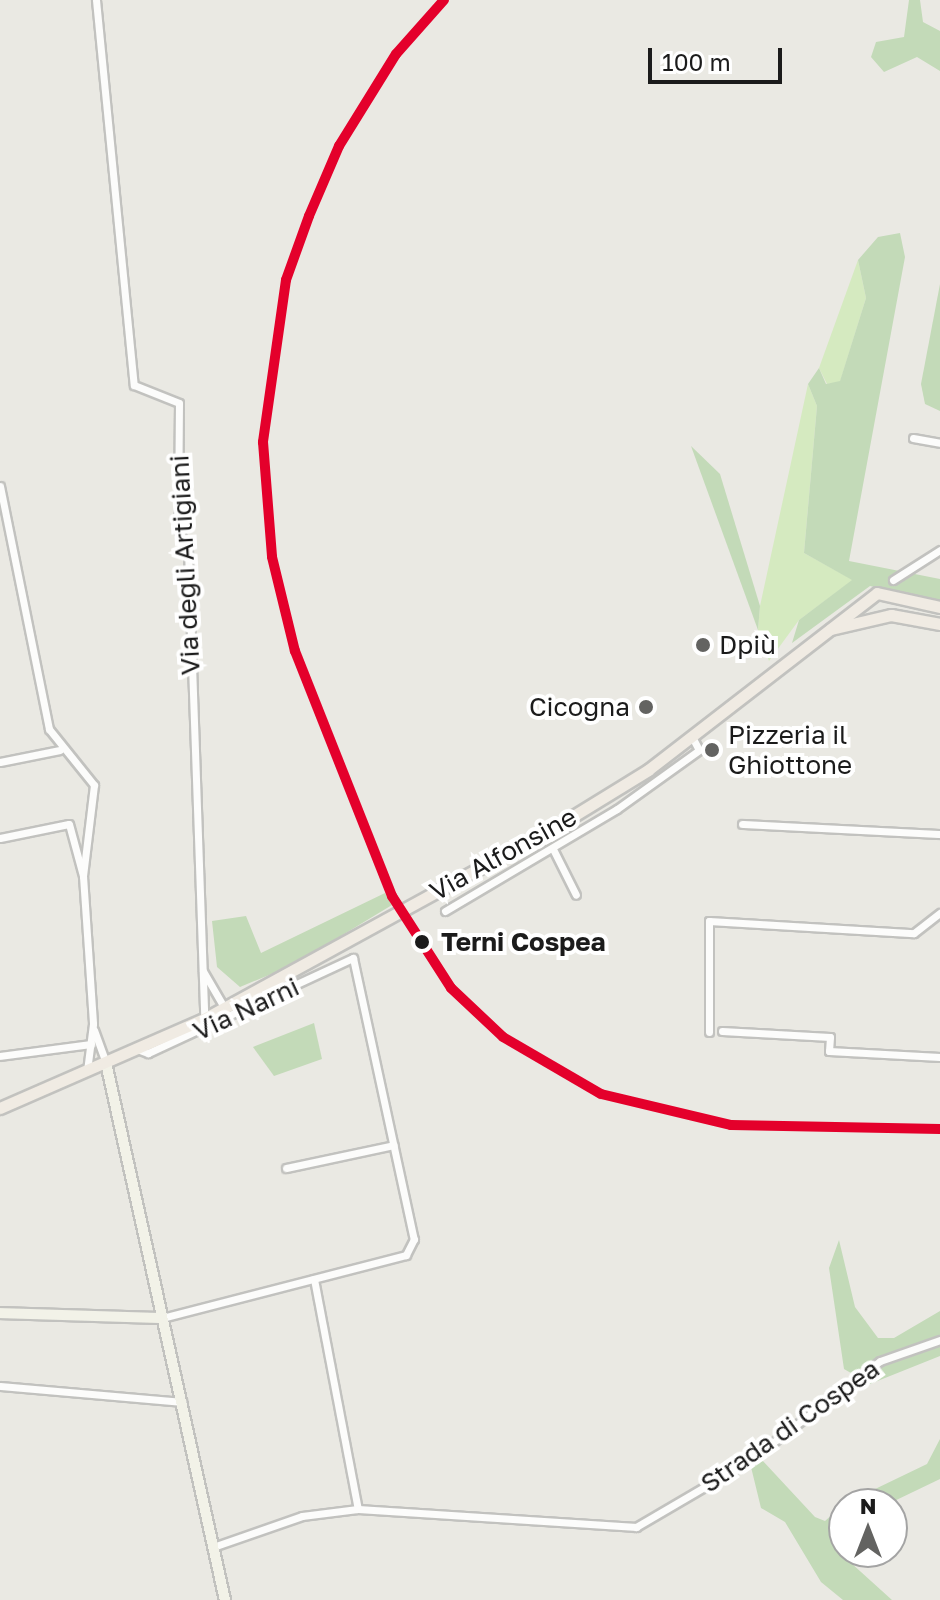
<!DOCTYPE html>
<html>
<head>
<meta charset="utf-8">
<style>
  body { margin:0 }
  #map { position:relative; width:940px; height:1600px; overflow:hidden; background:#eae9e3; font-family:"Golos Text",sans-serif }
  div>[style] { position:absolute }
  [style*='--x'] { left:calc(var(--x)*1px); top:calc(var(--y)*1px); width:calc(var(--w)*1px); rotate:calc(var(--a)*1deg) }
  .grass>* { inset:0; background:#d5eac0 }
  .forest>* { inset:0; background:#c3dab8 }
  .roads { filter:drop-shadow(2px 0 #c2c2bf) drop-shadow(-2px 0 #c2c2bf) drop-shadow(0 2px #c2c2bf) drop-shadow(0 -2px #c2c2bf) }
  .street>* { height:7px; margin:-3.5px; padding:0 3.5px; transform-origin:3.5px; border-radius:3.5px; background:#fcfcfb }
  .secondary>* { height:10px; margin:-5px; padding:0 5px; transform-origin:5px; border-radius:5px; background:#f2f2e8 }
  .primary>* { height:11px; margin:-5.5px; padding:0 5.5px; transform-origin:5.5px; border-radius:5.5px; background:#f0ebe3 }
  .rail-1>* { height:10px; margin:-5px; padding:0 5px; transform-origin:5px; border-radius:5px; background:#e4002b }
  .dots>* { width:22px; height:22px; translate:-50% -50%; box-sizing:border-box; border:4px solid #fff; border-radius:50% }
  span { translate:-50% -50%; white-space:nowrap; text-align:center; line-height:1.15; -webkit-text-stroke:8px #fff; paint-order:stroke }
  .street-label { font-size:26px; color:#1b1b1b }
  .poi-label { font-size:26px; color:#1b1b1b }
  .left { translate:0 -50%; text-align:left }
  .right { translate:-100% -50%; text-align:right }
  .stop-label { font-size:26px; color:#1b1b1b; font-weight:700 }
  .north { position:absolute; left:828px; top:1488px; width:80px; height:80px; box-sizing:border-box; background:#fff; border:2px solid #a4a4a4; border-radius:50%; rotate:0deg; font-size:22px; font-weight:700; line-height:32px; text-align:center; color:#1b1b1b }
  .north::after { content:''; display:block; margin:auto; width:28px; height:36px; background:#636361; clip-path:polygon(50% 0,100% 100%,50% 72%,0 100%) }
  .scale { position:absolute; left:648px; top:48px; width:134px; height:36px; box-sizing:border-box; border:4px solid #1b1b1b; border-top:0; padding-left:10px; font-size:24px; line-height:28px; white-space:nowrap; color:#1b1b1b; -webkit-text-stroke:6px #fff; paint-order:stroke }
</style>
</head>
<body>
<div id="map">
  <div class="grass">
    <div style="clip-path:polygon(858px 260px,866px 298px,840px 382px,827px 384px,819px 368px)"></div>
    <div style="clip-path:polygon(808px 384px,817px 406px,804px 553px,853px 580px,799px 620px,769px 661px,758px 630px,760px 606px)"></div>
  </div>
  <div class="forest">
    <div style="clip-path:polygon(909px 0,920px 0,923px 22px,940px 31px,940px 71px,917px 57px,884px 72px,871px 57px,876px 42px,904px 37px)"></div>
    <div style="clip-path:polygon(900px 233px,905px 257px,849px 561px,940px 579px,940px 603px,870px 586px,792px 643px,799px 620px,852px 580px,804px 553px,817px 406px,808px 384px,819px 368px,826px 384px,840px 381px,866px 298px,858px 260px,878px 237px)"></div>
    <div style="clip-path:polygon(940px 284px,940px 411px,925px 404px,921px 384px)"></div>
    <div style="clip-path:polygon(691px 446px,720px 474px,760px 606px,758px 630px)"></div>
    <div style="clip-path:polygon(385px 893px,392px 905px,293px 965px,240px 987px,217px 967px,212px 921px,246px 916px,261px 953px)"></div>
    <div style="clip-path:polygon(314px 1023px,322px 1059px,274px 1076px,253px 1047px)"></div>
    <div style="clip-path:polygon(839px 1240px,855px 1307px,878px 1338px,894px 1338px,940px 1311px,940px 1356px,870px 1384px,844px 1369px,829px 1268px)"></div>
    <div style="clip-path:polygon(940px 1439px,940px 1479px,888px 1504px,844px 1504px,927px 1464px)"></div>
    <div style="clip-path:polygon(761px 1459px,815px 1517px,825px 1521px,844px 1504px,840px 1553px,892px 1600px,843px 1600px,821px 1582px,785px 1522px,761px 1508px,751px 1467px)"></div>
  </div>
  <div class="roads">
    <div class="street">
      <div style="--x:96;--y:0;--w:387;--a:84.4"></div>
      <div style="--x:134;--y:385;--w:48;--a:21.8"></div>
      <div style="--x:179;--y:403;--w:126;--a:90.5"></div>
      <div style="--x:178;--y:529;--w:23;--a:65"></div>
      <div style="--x:188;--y:550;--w:469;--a:88"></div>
      <div style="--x:913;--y:438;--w:27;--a:10"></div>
      <div style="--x:0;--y:486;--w:248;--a:78.6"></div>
      <div style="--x:49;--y:729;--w:72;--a:51.2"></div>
      <div style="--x:94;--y:785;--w:92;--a:96.9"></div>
      <div style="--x:893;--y:580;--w:56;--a:-32.6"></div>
      <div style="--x:0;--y:762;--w:61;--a:-11.3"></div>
      <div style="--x:742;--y:824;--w:198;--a:2.9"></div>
      <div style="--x:0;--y:838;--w:70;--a:-11.5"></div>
      <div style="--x:69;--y:824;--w:54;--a:74.9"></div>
      <div style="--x:83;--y:876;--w:148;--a:86.1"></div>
      <div style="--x:93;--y:1024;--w:47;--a:97.3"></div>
      <div style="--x:553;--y:849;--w:51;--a:63.4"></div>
      <div style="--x:445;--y:911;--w:200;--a:-30.7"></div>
      <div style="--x:617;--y:809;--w:101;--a:-35.7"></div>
      <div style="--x:699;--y:750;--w:15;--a:-118"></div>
      <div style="--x:203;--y:971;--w:44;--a:59.9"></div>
      <div style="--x:94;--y:1030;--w:35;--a:70"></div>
      <div style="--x:722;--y:1031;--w:108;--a:3.2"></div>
      <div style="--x:830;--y:1037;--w:14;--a:94"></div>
      <div style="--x:829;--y:1051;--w:111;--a:3.1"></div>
      <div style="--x:709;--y:1032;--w:111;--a:-90"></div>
      <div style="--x:709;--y:921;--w:205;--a:3.4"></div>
      <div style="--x:914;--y:933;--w:33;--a:-38"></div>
      <div style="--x:137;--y:1049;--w:12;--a:20"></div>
      <div style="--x:148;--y:1053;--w:226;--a:-24.9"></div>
      <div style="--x:353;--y:958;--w:288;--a:77.8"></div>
      <div style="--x:414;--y:1239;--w:18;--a:117"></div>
      <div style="--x:406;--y:1255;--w:252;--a:165.5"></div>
      <div style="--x:0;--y:1056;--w:92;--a:-7.5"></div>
      <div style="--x:286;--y:1168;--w:110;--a:-12"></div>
      <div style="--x:314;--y:1279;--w:234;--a:79.2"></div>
      <div style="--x:0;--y:1386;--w:183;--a:5"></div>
      <div style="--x:213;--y:1547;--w:94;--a:-19.2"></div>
      <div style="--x:302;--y:1516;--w:56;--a:-7.1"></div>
      <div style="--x:358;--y:1509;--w:279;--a:3.7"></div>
      <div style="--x:636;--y:1527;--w:132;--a:-30.4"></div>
      <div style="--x:750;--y:1460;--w:163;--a:-37.3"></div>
      <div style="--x:880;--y:1361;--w:64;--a:-19.3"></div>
    </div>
    <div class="secondary">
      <div style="--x:106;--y:1063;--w:550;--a:77.51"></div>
      <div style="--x:0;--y:1313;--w:162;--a:1.8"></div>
    </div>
    <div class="primary">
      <div style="--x:831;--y:629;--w:62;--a:-13.1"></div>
      <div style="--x:891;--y:615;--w:50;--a:10.4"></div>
      <div style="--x:0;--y:1108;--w:223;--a:-23.6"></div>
      <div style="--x:204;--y:1019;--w:408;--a:-28.7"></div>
      <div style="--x:562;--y:823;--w:101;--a:-31.6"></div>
      <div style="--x:648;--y:770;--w:289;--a:-37.7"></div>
      <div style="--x:877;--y:593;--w:65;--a:12.5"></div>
    </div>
  </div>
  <div class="rail-1">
    <div style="--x:444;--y:0;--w:72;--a:131.6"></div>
    <div style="--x:396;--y:54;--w:108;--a:121.8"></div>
    <div style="--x:339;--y:146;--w:76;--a:113.2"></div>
    <div style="--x:309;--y:216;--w:68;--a:109.8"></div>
    <div style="--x:286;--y:280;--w:164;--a:98.1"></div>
    <div style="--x:263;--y:442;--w:115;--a:85.5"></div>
    <div style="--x:272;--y:557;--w:97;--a:76.3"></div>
    <div style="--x:295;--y:651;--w:264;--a:68.4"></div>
    <div style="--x:392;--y:896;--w:109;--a:57.3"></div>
    <div style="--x:451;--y:988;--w:71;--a:43.3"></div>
    <div style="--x:503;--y:1037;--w:113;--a:30.2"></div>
    <div style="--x:601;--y:1094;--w:134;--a:13.4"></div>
    <div style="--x:731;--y:1125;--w:209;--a:1.1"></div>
  </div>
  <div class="dots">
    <div style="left:703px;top:645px;background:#636361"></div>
    <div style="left:646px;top:707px;background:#636361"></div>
    <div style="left:712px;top:750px;background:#636361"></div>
    <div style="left:422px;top:942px;background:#1b1b1b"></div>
  </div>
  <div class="street-label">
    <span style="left:185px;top:565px;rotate:-93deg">Via degli Artigiani</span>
    <span style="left:503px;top:854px;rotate:-29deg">Via Alfonsine</span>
    <span style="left:246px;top:1009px;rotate:-25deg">Via Narni</span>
    <span style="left:790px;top:1426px;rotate:-35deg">Strada di Cospea</span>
  </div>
  <div class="poi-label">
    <span class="left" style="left:719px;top:645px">Dpiù</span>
    <span class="right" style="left:630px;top:707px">Cicogna</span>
    <span class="left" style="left:728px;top:750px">Pizzeria il<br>Ghiottone</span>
  </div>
  <div class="stop-label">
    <span class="left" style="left:441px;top:942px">Terni Cospea</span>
  </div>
  <div class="north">N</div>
  <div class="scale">100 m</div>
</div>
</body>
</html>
